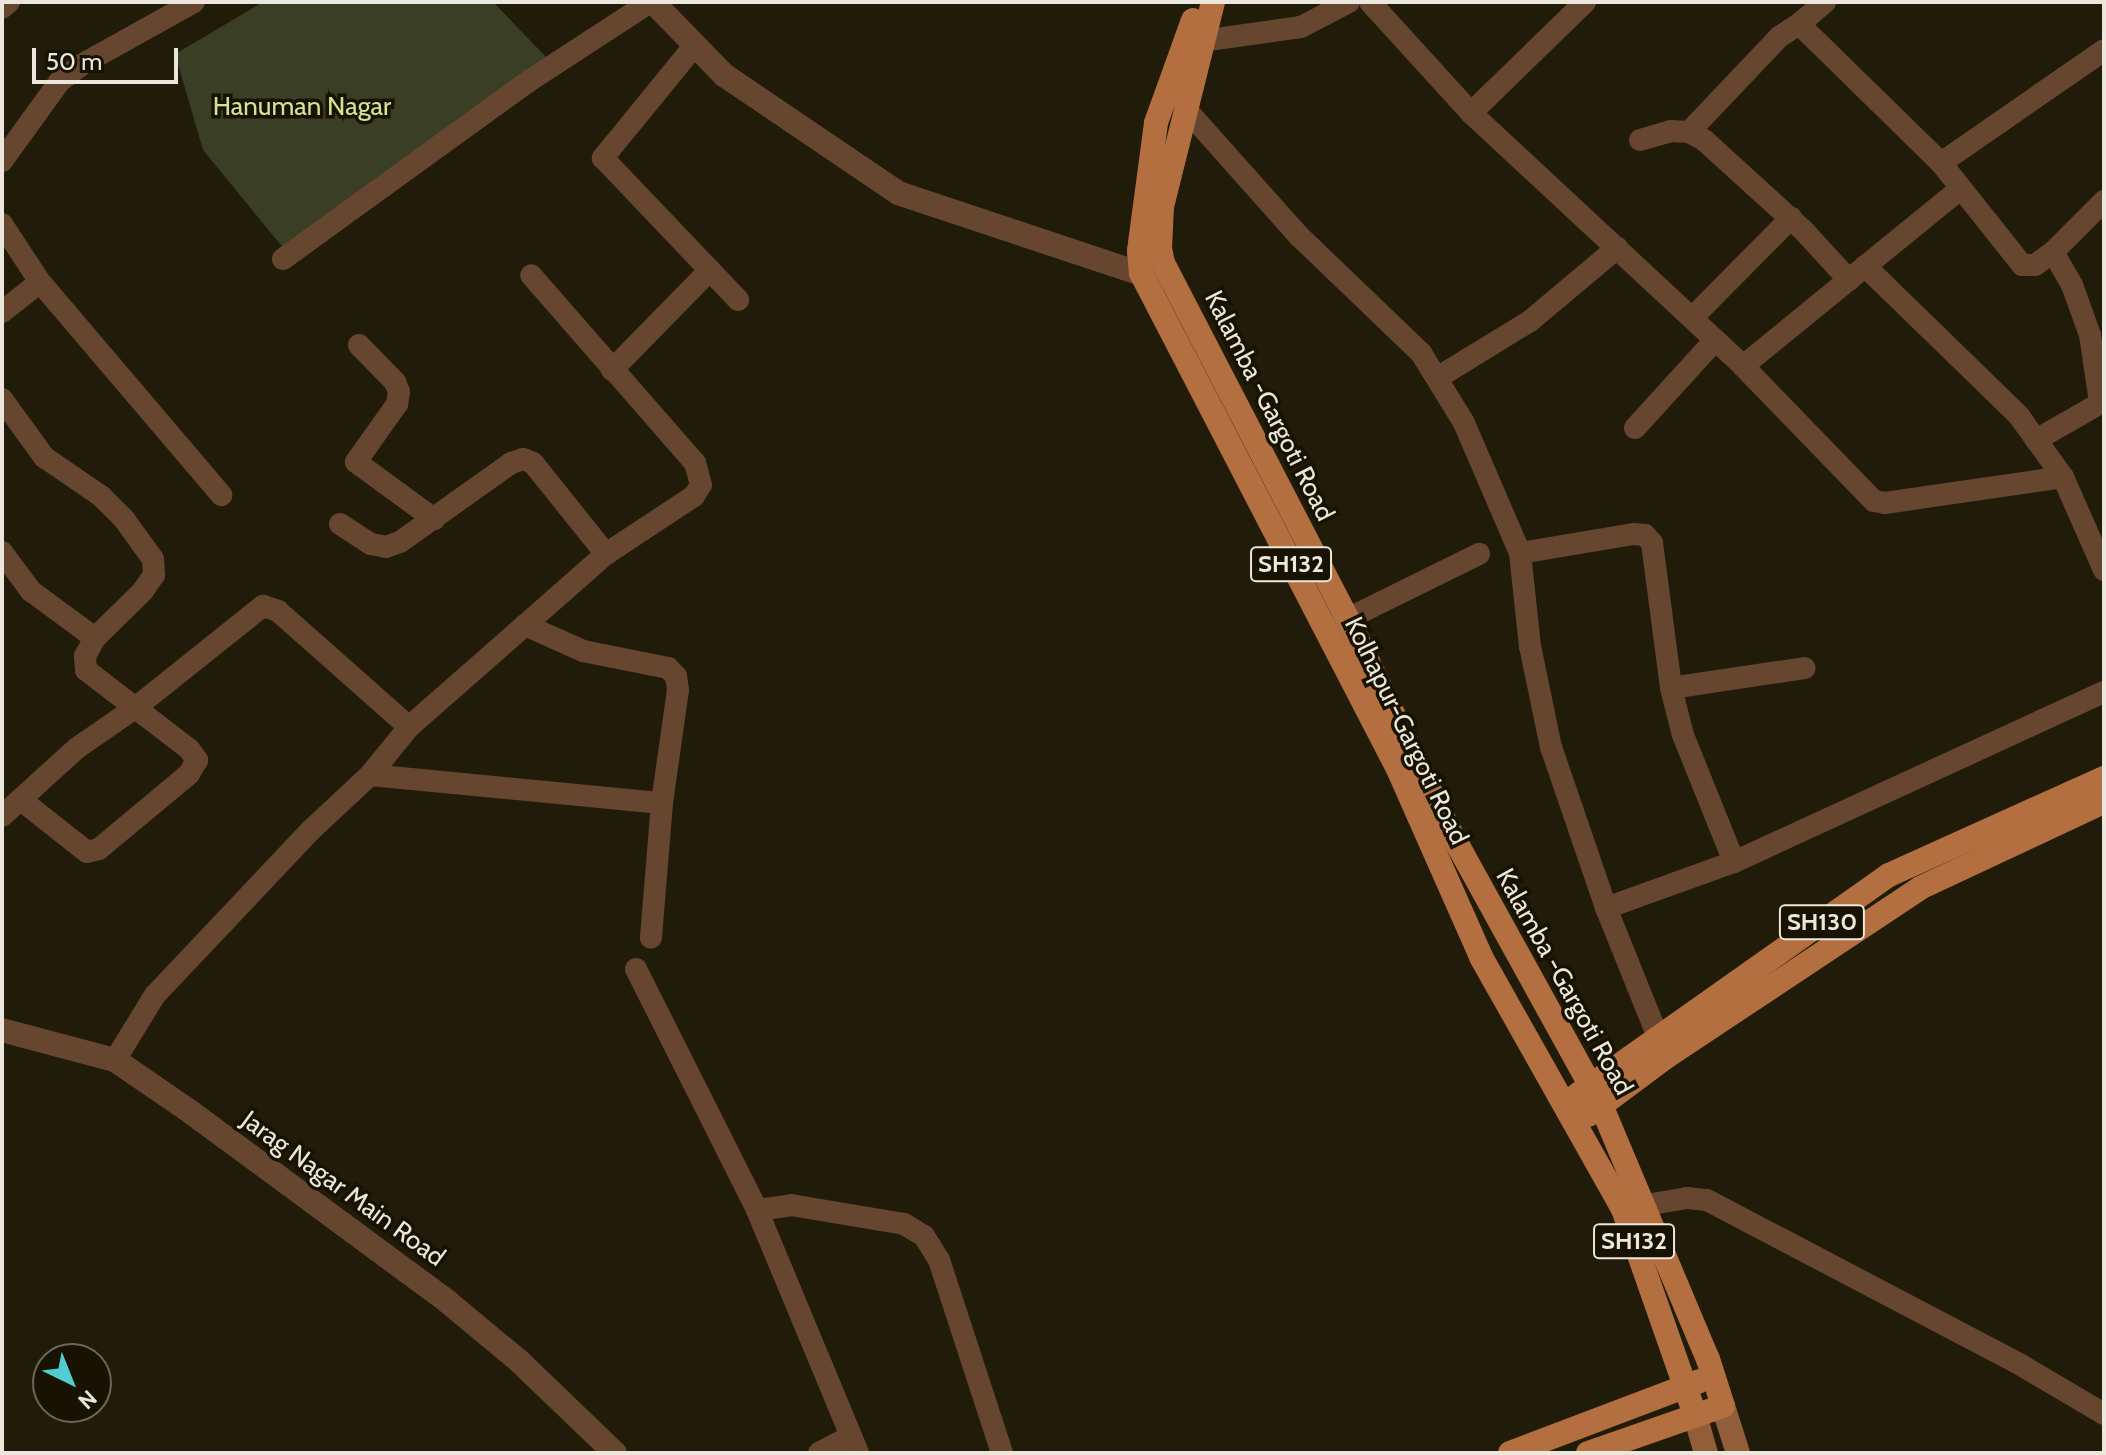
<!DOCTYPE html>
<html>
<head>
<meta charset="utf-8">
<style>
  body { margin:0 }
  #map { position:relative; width:2106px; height:1455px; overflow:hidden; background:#211b09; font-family:Cabin,sans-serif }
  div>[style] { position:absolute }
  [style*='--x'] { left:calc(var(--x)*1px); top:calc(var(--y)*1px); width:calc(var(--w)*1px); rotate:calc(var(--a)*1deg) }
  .green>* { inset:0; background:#3a3e25 }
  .minor>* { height:22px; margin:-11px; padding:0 11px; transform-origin:11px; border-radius:11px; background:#674630 }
  .tertiary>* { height:24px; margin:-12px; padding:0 12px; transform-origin:12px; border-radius:12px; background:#674630 }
  .secondary>* { height:24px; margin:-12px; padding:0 12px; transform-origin:12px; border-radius:12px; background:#925d39 }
  .primary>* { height:24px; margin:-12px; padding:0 12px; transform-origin:12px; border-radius:12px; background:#b36f3f }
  span { translate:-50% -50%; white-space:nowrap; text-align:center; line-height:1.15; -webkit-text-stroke:7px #181202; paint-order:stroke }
  .shield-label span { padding:2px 6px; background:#181202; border:2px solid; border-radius:6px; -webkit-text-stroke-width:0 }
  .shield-label { font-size:24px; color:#ebe7dc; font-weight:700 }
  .park-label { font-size:26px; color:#d4e298 }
  .street-label { font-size:26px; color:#ebe7dc }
  .frame { position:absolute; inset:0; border:4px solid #ebe7dc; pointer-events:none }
  .north { position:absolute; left:32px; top:1343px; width:80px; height:80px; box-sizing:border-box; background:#181202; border:2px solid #6c6759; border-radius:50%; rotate:137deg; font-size:22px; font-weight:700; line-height:32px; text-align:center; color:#ebe7dc }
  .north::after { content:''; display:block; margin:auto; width:28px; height:36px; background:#52cdcf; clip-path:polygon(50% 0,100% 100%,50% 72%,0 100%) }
  .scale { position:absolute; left:32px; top:48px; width:146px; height:36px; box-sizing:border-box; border:4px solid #ebe7dc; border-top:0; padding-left:10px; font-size:24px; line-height:28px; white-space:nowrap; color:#ebe7dc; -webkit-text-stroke:6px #181202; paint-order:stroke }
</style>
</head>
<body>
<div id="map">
  <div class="green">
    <div style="clip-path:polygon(263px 2px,493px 2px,548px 59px,284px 249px,203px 150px,175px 54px)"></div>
  </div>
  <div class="minor">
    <div style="--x:1370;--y:2;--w:150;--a:47.7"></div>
    <div style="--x:1471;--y:113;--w:371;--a:42.9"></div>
    <div style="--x:1743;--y:366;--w:188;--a:45.9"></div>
    <div style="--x:1874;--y:501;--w:11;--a:10"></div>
    <div style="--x:1885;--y:503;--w:180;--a:-8.3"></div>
    <div style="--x:2063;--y:477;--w:102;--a:66.2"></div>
    <div style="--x:2;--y:8;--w:9;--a:-41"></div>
    <div style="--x:1799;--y:24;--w:34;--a:-40"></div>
    <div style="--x:1187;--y:43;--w:115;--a:-8"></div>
    <div style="--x:1301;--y:27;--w:54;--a:-27.5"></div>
    <div style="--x:695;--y:45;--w:146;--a:129.2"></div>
    <div style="--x:603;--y:158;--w:196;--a:46.4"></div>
    <div style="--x:1184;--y:107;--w:173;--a:48.3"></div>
    <div style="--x:1299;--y:236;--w:169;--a:43.8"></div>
    <div style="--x:1421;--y:353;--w:82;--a:58.4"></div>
    <div style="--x:1464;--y:423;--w:142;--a:66.7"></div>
    <div style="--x:1520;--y:553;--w:94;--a:83.9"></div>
    <div style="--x:1530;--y:646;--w:103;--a:78.3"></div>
    <div style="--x:1551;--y:747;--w:170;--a:71.1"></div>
    <div style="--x:1471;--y:113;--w:159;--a:-44.2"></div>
    <div style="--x:1689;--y:132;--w:131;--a:-46.5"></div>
    <div style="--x:1779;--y:37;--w:24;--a:-33"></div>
    <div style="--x:1799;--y:24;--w:199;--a:44.4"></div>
    <div style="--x:1941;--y:163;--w:130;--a:51.5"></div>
    <div style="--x:2022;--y:265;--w:13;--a:0"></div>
    <div style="--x:2035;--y:265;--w:22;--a:-36"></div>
    <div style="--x:2053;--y:252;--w:72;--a:-45"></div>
    <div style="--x:1640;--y:140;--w:32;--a:-16"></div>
    <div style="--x:1671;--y:131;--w:18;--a:3"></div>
    <div style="--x:1689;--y:132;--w:17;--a:28"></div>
    <div style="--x:1704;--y:140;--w:134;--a:42.3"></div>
    <div style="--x:1803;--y:230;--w:68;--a:47.4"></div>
    <div style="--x:2;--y:161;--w:99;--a:-54.1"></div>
    <div style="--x:60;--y:81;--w:26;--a:-37"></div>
    <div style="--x:81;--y:65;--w:129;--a:-29.1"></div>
    <div style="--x:1941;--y:163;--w:198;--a:-34.7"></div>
    <div style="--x:2;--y:224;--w:69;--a:56.8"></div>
    <div style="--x:40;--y:282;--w:280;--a:49.6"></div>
    <div style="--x:2053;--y:252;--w:38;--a:60"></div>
    <div style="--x:2072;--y:285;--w:53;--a:70.2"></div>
    <div style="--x:2090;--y:335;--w:69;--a:81.6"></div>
    <div style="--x:283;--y:259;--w:307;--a:-35.9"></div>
    <div style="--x:532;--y:79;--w:141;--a:-33.1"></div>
    <div style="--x:1865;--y:266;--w:215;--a:44.2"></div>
    <div style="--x:2019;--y:416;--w:75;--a:54.2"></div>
    <div style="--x:2;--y:312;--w:48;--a:-38.3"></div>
    <div style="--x:1692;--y:318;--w:141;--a:-45.3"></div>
    <div style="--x:359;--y:345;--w:52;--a:45.8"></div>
    <div style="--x:395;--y:382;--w:11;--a:68"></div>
    <div style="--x:399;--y:392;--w:12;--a:99"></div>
    <div style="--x:397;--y:404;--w:71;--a:125.3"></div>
    <div style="--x:356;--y:462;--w:97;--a:36.2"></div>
    <div style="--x:1743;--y:366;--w:281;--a:-39.2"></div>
    <div style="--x:612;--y:370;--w:140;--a:-45.6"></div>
    <div style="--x:1437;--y:378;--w:109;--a:-31.5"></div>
    <div style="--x:1530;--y:321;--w:114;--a:-40"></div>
    <div style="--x:2;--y:399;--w:72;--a:54.1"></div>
    <div style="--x:44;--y:457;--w:69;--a:34.4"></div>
    <div style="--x:101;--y:496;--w:33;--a:45"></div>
    <div style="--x:124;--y:519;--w:49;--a:54.1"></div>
    <div style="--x:153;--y:559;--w:16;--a:86"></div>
    <div style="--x:154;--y:575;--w:19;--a:125"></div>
    <div style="--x:143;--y:591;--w:67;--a:135.6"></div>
    <div style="--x:95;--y:638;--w:21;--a:119"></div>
    <div style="--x:85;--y:656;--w:14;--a:86"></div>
    <div style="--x:86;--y:670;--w:130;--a:37.5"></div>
    <div style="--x:189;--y:749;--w:14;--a:54"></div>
    <div style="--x:197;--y:760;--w:16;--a:120"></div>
    <div style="--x:189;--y:774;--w:117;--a:140.2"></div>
    <div style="--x:99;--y:849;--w:12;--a:166"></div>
    <div style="--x:87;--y:852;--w:85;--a:-141.7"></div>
    <div style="--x:1635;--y:428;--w:119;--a:-47.7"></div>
    <div style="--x:2036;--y:440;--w:78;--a:-29.8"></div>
    <div style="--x:340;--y:524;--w:37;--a:33"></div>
    <div style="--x:371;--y:544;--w:15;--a:11"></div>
    <div style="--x:386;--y:547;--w:15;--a:-20"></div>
    <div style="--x:400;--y:542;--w:136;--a:-35.4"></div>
    <div style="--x:511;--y:463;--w:13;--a:-18"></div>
    <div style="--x:523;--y:459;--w:11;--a:22"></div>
    <div style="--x:533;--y:463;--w:117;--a:51.3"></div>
    <div style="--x:2;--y:552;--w:49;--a:53.4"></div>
    <div style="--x:31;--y:591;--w:79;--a:36.3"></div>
    <div style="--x:1520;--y:553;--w:115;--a:-9.5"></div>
    <div style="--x:1633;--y:534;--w:12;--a:5"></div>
    <div style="--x:1645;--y:535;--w:11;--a:49"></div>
    <div style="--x:1652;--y:543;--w:146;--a:82.5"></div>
    <div style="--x:1671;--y:688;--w:49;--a:75.7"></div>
    <div style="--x:1683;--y:735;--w:137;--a:68.1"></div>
    <div style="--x:525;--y:625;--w:64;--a:24.1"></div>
    <div style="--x:583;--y:651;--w:87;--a:11.3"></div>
    <div style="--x:668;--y:668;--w:11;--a:45"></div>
    <div style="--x:676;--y:676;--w:14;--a:82"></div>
    <div style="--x:678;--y:690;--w:114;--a:98.1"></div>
    <div style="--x:662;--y:803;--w:135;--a:94.7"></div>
    <div style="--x:1333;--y:626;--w:163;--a:-26.3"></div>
    <div style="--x:1671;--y:688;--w:135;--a:-8.5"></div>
    <div style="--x:370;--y:775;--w:293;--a:5.5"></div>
    <div style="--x:2;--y:816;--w:101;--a:-42.2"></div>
    <div style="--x:77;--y:748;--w:70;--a:-34.6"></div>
    <div style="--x:135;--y:708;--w:164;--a:-38.6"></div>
    <div style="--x:263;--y:606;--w:16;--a:18"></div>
    <div style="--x:278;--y:611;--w:175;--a:41.5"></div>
    <div style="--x:636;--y:969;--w:270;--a:63.3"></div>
    <div style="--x:757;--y:1210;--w:263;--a:67.4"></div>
    <div style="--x:1664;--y:1052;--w:155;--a:-111.9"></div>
    <div style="--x:1606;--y:908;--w:136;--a:-19.8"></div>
    <div style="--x:1734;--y:862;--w:407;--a:-24.7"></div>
    <div style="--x:115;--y:1060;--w:76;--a:-58.4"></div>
    <div style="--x:155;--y:995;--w:226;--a:-46.6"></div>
    <div style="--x:310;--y:831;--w:82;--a:-43"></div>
    <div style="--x:370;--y:775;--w:62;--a:-50.9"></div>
    <div style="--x:409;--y:727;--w:262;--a:-41.3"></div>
    <div style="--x:606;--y:554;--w:105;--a:-33.4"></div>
    <div style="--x:694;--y:496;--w:13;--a:-58"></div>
    <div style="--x:701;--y:485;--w:23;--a:-105"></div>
    <div style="--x:695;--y:463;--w:249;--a:-131.1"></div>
    <div style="--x:1628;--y:1208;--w:60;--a:-9.6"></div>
    <div style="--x:1687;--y:1198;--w:20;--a:6"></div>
    <div style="--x:1707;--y:1200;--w:355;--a:27.7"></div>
    <div style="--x:2021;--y:1365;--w:96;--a:30.6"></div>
    <div style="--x:757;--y:1210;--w:34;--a:-8"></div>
    <div style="--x:791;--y:1205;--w:115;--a:9.5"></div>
    <div style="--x:904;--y:1224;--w:23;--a:31"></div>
    <div style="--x:924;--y:1236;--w:28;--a:58"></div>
    <div style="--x:939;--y:1260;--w:203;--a:71.9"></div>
    <div style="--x:819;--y:1453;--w:36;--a:-28"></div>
  </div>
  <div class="tertiary">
    <div style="--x:653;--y:2;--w:102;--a:45.8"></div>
    <div style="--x:724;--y:75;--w:210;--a:34.1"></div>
    <div style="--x:898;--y:193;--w:273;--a:18.4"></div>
    <div style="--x:2;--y:1030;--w:117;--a:14.9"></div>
    <div style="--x:115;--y:1060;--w:93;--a:34.5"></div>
    <div style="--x:192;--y:1113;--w:318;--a:36.4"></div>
    <div style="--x:448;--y:1302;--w:92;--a:39.7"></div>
    <div style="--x:519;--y:1361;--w:133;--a:43.8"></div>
  </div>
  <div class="secondary">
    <div style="--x:1723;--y:1406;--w:49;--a:72.3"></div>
    <div style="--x:1695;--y:1415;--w:40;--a:74"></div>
  </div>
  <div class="primary">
    <div style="--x:1213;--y:2;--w:210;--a:104"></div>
    <div style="--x:1162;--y:206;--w:42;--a:92.7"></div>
    <div style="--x:1160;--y:248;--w:15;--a:79"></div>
    <div style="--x:1163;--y:263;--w:400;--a:62.6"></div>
    <div style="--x:1347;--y:618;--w:226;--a:64.3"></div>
    <div style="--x:1445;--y:822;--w:323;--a:61.1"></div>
    <div style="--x:1601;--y:1105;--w:276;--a:67.2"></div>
    <div style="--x:1708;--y:1359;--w:49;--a:72.3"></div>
    <div style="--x:1723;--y:1406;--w:143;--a:160.8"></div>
    <div style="--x:1193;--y:20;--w:109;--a:109.8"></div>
    <div style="--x:1156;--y:123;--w:129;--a:97.6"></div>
    <div style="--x:1139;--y:251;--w:22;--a:85"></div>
    <div style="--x:1141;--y:273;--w:556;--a:62.61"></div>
    <div style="--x:1397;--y:767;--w:208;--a:66.1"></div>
    <div style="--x:1481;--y:957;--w:289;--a:60.6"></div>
    <div style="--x:1623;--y:1209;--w:218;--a:70.7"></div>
    <div style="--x:1577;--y:1095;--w:382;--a:-35.2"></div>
    <div style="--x:1889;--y:875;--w:236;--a:-24.3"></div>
    <div style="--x:1588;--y:1115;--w:97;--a:-36.6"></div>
    <div style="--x:1666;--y:1057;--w:305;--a:-33.6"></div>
    <div style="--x:1920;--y:888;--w:203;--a:-25.1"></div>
    <div style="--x:1510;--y:1453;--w:203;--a:-20.8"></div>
  </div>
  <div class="shield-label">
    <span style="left:1291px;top:564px">SH132</span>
    <span style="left:1822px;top:922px">SH130</span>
    <span style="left:1634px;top:1241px">SH132</span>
  </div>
  <div class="park-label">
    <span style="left:302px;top:107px">Hanuman Nagar</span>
  </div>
  <div class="street-label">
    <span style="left:1269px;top:406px;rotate:63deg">Kalamba -Gargoti Road</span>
    <span style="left:1406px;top:731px;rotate:64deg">Kolhapur-Gargoti Road</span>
    <span style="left:1564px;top:982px;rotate:61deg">Kalamba -Gargoti Road</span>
    <span style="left:343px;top:1189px;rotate:36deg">Jarag Nagar Main Road</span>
  </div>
  <div class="frame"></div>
  <div class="north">N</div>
  <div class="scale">50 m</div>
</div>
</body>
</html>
